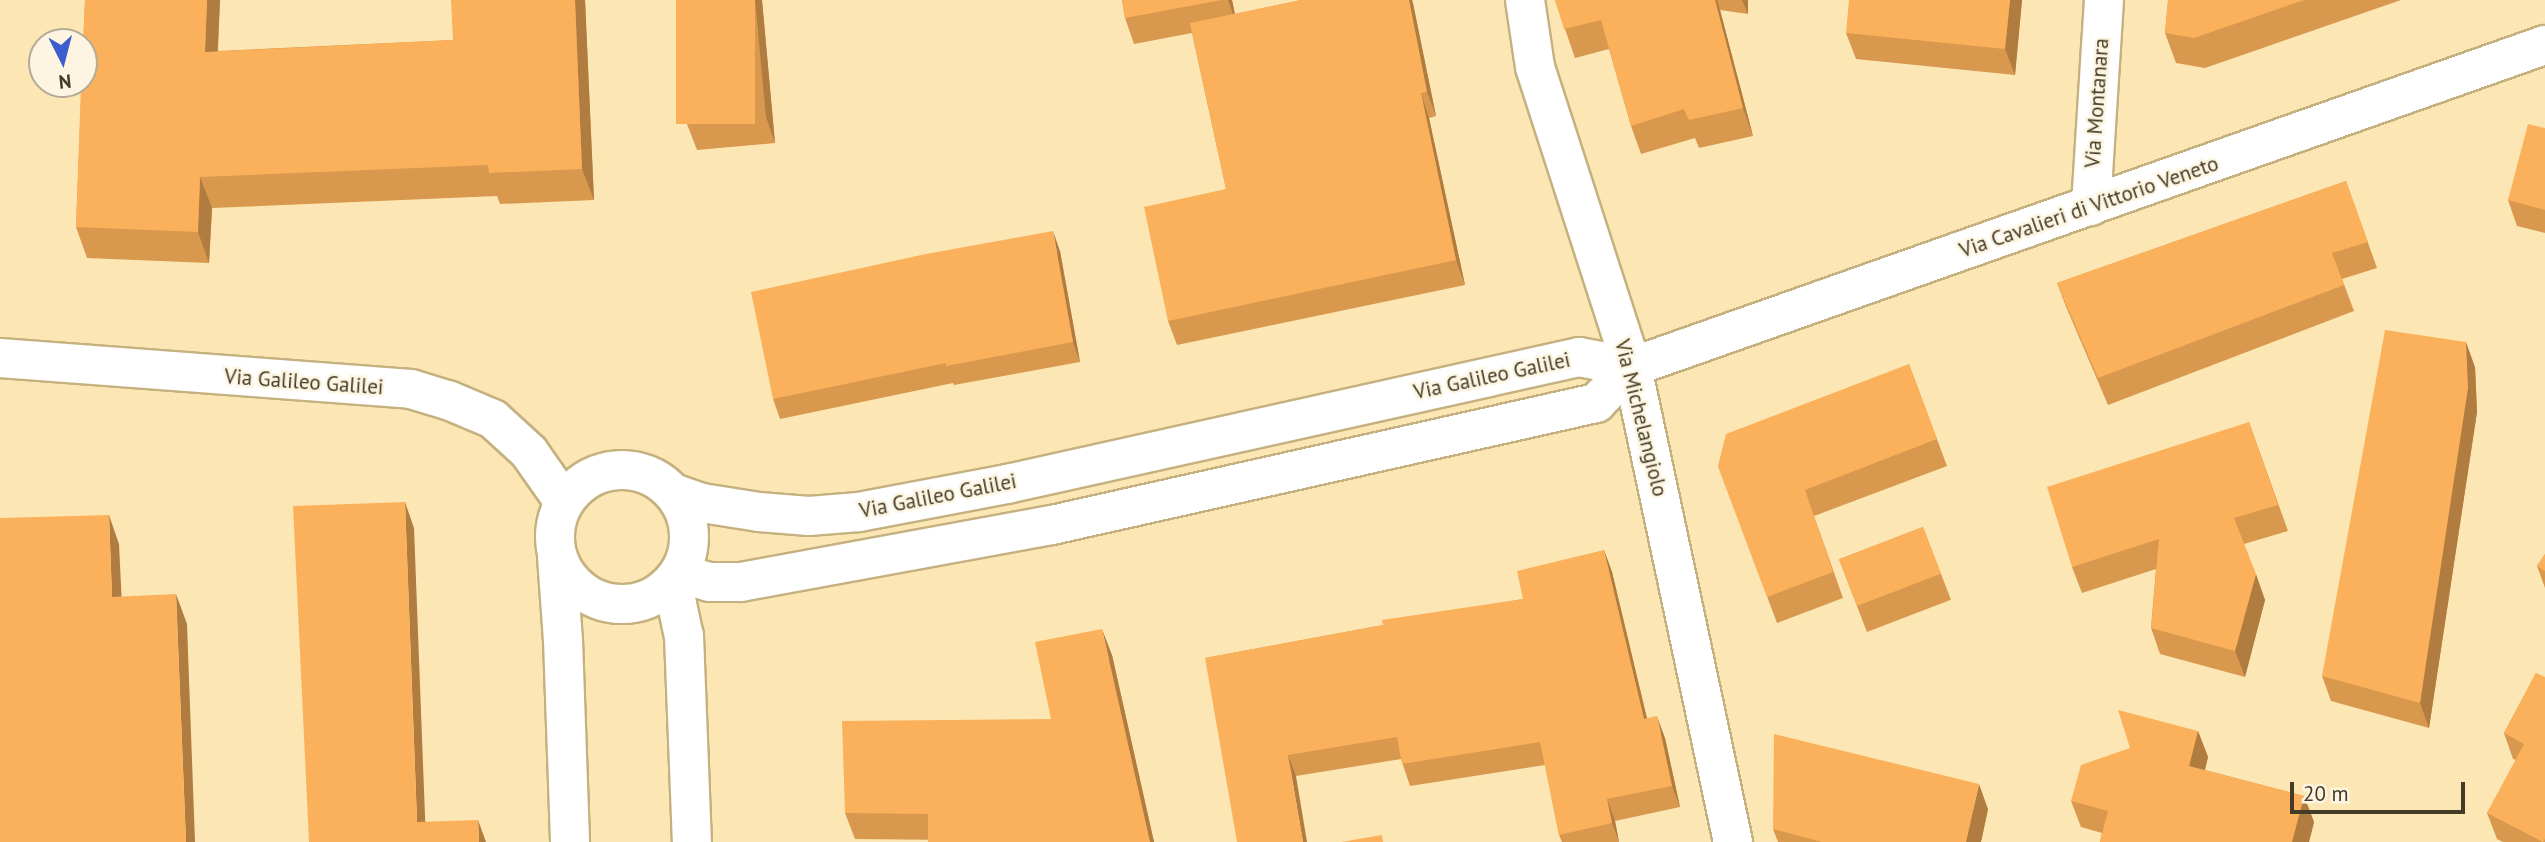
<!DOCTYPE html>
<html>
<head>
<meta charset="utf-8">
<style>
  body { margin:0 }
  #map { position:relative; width:2545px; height:842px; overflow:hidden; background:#fce7b4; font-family:"PT Sans",sans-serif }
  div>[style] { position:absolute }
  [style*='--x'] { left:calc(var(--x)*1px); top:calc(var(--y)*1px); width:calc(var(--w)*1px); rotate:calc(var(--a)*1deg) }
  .roads { filter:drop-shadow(2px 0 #c5b180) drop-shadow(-2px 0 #c5b180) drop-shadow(0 2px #c5b180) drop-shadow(0 -2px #c5b180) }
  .minor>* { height:38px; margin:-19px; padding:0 19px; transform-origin:19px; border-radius:19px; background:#fff }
  .minor>.ring { margin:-19px; padding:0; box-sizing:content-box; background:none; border:38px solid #fff; border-radius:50% }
  .wall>* { inset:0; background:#d8984e; transform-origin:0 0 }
  .shaded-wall>* { inset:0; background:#b07c40 }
  .building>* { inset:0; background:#fbb15b; transform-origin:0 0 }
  span { translate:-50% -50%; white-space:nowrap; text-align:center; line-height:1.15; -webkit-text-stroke:5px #fdf5e1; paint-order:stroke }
  .street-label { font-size:21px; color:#443b27 }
  .north { position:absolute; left:28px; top:28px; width:70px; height:70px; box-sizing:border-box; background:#fdf5e1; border:2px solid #b3ab97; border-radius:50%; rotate:174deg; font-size:19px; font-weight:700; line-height:28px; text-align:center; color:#443b27 }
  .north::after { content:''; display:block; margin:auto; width:24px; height:32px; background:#3d5cce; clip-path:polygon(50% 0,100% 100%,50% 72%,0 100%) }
  .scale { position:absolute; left:2290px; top:782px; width:175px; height:32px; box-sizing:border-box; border:4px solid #443b27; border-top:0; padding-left:9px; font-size:21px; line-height:24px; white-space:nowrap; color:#443b27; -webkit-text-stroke:5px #fdf5e1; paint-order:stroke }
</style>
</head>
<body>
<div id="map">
  <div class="roads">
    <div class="minor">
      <div style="--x:1525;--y:0;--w:68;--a:81.5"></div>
      <div style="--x:1535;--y:67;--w:315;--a:72.1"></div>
      <div style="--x:1632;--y:367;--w:486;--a:78"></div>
      <div style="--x:2091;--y:206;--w:206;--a:-86.4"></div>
      <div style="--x:0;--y:358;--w:412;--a:4.3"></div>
      <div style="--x:411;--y:389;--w:39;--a:17"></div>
      <div style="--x:448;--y:400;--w:49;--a:22.9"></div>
      <div style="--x:493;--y:419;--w:49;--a:42.5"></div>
      <div style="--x:529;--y:452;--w:61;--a:55"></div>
      <div class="ring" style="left:555px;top:470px;width:96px;height:96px"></div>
      <div style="--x:673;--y:493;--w:31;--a:19"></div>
      <div style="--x:702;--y:503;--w:58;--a:9"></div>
      <div style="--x:759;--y:512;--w:50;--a:4.6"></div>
      <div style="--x:809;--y:516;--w:50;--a:-4.6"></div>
      <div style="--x:859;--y:512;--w:151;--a:-10.7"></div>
      <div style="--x:1007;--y:484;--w:586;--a:-12.52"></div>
      <div style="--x:1579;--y:357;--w:54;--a:10.7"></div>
      <div style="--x:557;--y:557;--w:83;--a:85.9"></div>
      <div style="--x:563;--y:640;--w:202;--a:88"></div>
      <div style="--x:680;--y:574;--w:30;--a:15"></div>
      <div style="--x:709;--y:582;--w:32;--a:0"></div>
      <div style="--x:741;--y:582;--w:316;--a:-10.4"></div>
      <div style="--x:1052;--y:525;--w:558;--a:-12.64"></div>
      <div style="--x:1596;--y:403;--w:51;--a:-45"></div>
      <div style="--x:1632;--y:367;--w:968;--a:-19.43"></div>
      <div style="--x:667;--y:587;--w:20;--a:60"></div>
      <div style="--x:677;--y:604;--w:33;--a:78"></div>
      <div style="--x:684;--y:636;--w:206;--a:87.8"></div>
    </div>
  </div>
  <div class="wall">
    <div style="clip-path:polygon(85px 0,220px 0,218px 51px,453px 40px,585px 0,594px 200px,500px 204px,497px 196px,212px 208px,209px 263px,87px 258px,76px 227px)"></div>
    <div style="clip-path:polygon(676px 0,762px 0,775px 143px,697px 150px,687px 124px)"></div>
    <div style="clip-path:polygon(1122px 0,1232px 0,1235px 14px,1301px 0,1412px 0,1436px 116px,1429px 118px,1465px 285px,1177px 345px,1168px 321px,1226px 189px,1192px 33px,1134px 44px,1125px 18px)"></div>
    <div style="clip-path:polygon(1555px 0,1748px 0,1748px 14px,1720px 10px,1753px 136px,1699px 148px,1695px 138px,1641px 154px,1631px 126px,1609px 49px,1575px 58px)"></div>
    <div style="clip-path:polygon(2022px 0,2015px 75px,1856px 59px,1846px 33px)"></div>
    <div style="clip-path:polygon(2168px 0,2401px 0,2205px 68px,2176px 63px,2165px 33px)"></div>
    <div style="clip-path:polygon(2545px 128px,2545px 233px,2517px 226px,2508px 200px)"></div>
    <div style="clip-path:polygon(2346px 181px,2377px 268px,2342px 279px,2354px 311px,2108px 405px,2067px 309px,2057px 283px)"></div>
    <div style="clip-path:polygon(1060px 251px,1080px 362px,954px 385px,953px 383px,780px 419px,773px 399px)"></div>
    <div style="clip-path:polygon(1909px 364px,1947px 466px,1814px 516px,1843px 598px,1777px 623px,1718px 466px)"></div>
    <div style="clip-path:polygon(2475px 367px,2477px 412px,2429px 728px,2331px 701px,2322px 676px)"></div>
    <div style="clip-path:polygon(2249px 422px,2288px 531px,2244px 544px,2265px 600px,2245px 677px,2160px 654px,2151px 628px,2156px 569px,2082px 593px,2072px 567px)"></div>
    <div style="left:1923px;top:527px;width:78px;height:90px;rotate:69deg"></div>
    <div style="clip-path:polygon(1604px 550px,1612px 572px,1647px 718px,1665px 738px,1680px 807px,1615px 821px,1619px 842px,1562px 842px,1559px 835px,1545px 765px,1410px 786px,1401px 759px,1296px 776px,1205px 658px,1523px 599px)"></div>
    <div style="clip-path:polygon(2545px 554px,2545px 588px,2537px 566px)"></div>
    <div style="clip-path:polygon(1112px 655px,1154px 842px,855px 839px,845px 813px,1051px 719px)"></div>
    <div style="clip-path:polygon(2536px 673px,2545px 842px,2503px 842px,2497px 839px,2487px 813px,2516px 760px,2513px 759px,2504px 733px)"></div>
    <div style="clip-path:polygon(2198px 731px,2208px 757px,2205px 770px,2304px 796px,2314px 822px,2309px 842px,2100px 842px,2102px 833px,2081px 827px,2071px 801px)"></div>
    <div style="clip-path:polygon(1988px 809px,1981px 842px,1778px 842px,1773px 829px)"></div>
  </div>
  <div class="shaded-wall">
    <div style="clip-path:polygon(207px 0,220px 0,216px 83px,205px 52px)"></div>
    <div style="clip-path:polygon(575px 0,585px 0,594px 200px,582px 169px)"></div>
    <div style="clip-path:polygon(755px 0,762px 0,775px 143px,766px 117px)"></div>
    <div style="clip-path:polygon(1228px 0,1232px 0,1237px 25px)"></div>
    <div style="clip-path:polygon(1409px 0,1412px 0,1413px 3px,1436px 116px,1427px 92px)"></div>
    <div style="clip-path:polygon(1715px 0,1717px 0,1720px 10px,1753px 136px,1743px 108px)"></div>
    <div style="clip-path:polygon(1742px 0,1748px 0,1748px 14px)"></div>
    <div style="clip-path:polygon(2010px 0,2022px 0,2015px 75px,2005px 49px)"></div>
    <div style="clip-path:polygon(1421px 93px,1429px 118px,1465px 285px,1456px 260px)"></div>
    <div style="clip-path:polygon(200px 177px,212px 208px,209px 263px,198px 232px)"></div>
    <div style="clip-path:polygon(1053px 231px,1060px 251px,1080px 362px,1073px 342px)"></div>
    <div style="clip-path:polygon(2466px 342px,2475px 367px,2477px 412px,2429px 728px,2420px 703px)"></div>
    <div style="clip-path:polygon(405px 502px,414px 528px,426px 842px,417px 822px)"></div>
    <div style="clip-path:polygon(109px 515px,119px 544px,123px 627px,112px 597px)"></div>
    <div style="clip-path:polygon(1604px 550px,1612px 572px,1652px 740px,1644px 719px)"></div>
    <div style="clip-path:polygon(2256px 574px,2265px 600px,2245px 677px,2235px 651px)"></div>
    <div style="clip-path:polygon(176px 594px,187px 624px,195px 842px,186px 842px)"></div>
    <div style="clip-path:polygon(1102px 629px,1112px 655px,1154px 842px,1150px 842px)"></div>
    <div style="clip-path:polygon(1657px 716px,1665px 738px,1680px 807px,1672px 786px)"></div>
    <div style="clip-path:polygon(2198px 731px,2208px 757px,2199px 792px,2189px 766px)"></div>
    <div style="clip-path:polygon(1288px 755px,1296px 776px,1307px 842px,1303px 842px)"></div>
    <div style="clip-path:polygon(1979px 784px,1988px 809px,1981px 842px,1966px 842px)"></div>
    <div style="clip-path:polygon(2304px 796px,2314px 822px,2309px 842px,2292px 842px)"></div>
    <div style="clip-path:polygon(1607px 799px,1615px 821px,1619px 842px,1612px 823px)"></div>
    <div style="clip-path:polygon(478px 820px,486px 842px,479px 842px)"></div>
  </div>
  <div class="building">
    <div style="clip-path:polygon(85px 0,207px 0,205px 52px,453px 40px,451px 0,575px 0,582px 169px,489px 173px,488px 165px,200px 177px,198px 232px,76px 227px,81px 84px,84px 84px,84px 42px,83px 42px)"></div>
    <div style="left:676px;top:0;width:79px;height:124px"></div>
    <div style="clip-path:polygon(1122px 0,1222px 0,1125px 18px)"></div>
    <div style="clip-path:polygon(1301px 0,1409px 0,1427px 92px,1421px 93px,1456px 260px,1168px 321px,1144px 207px,1226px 189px,1190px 23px)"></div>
    <div style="clip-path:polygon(1555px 0,1715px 0,1743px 108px,1689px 120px,1684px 109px,1631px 126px,1601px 20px,1564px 29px)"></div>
    <div style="clip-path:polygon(1849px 0,2010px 0,2005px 49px,1846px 33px)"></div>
    <div style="clip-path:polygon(2168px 0,2304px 0,2194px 38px,2165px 33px)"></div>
    <div style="clip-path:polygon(2528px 124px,2545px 128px,2545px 210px,2508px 200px)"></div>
    <div style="clip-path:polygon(2346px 181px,2368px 242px,2332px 253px,2344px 285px,2098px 378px,2057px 283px)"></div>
    <div style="clip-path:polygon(1053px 231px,1073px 342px,946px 366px,946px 363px,773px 399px,751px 292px,926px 254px)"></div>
    <div style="clip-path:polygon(2385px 330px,2466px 342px,2468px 388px,2420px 703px,2322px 676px)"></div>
    <div style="clip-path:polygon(1909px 364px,1937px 439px,1805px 490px,1833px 572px,1767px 597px,1718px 466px,1726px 434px)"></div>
    <div style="clip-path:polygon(2249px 422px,2278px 505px,2234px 518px,2256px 574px,2235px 651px,2151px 628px,2159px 539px,2072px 567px,2047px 487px)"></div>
    <div style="clip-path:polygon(405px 502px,417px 822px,478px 820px,479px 842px,309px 842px,293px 506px)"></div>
    <div style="clip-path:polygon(109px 515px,112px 597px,176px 594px,186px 842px,0 842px,0 518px)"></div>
    <div style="left:1923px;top:527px;width:50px;height:90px;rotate:69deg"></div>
    <div style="clip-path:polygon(1604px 550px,1644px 719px,1657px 716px,1672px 786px,1607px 799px,1612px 823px,1559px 835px,1540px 742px,1402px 764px,1397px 737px,1288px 755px,1303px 842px,1237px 842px,1205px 658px,1383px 625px,1382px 620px,1523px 599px,1517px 571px)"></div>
    <div style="clip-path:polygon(2545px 554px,2545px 571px,2537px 566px)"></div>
    <div style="clip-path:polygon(1102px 629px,1150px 842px,928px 842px,928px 814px,845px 813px,842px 721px,1051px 719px,1035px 642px)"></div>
    <div style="clip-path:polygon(2536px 673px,2545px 677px,2545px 838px,2543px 842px,2487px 813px,2524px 744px,2504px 733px)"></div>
    <div style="clip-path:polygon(2118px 710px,2198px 731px,2189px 766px,2304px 796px,2292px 842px,2100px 842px,2108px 811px,2071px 801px,2081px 765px,2130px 748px)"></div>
    <div style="clip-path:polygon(1774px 734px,1979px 784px,1966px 842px,1822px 842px,1773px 829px)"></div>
    <div style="clip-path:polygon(1382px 835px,1383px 842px,1341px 842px)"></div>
  </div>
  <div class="street-label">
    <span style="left:2097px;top:103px;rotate:-86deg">Via Montanara</span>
    <span style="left:2089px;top:207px;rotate:-19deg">Via Cavalieri di Vittorio Veneto</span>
    <span style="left:1492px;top:376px;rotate:-12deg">Via Galileo Galilei</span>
    <span style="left:304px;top:382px;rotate:4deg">Via Galileo Galilei</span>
    <span style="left:1641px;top:418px;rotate:76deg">Via Michelangiolo</span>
    <span style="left:938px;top:496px;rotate:-11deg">Via Galileo Galilei</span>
  </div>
  <div class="north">N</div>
  <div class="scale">20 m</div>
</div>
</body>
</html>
